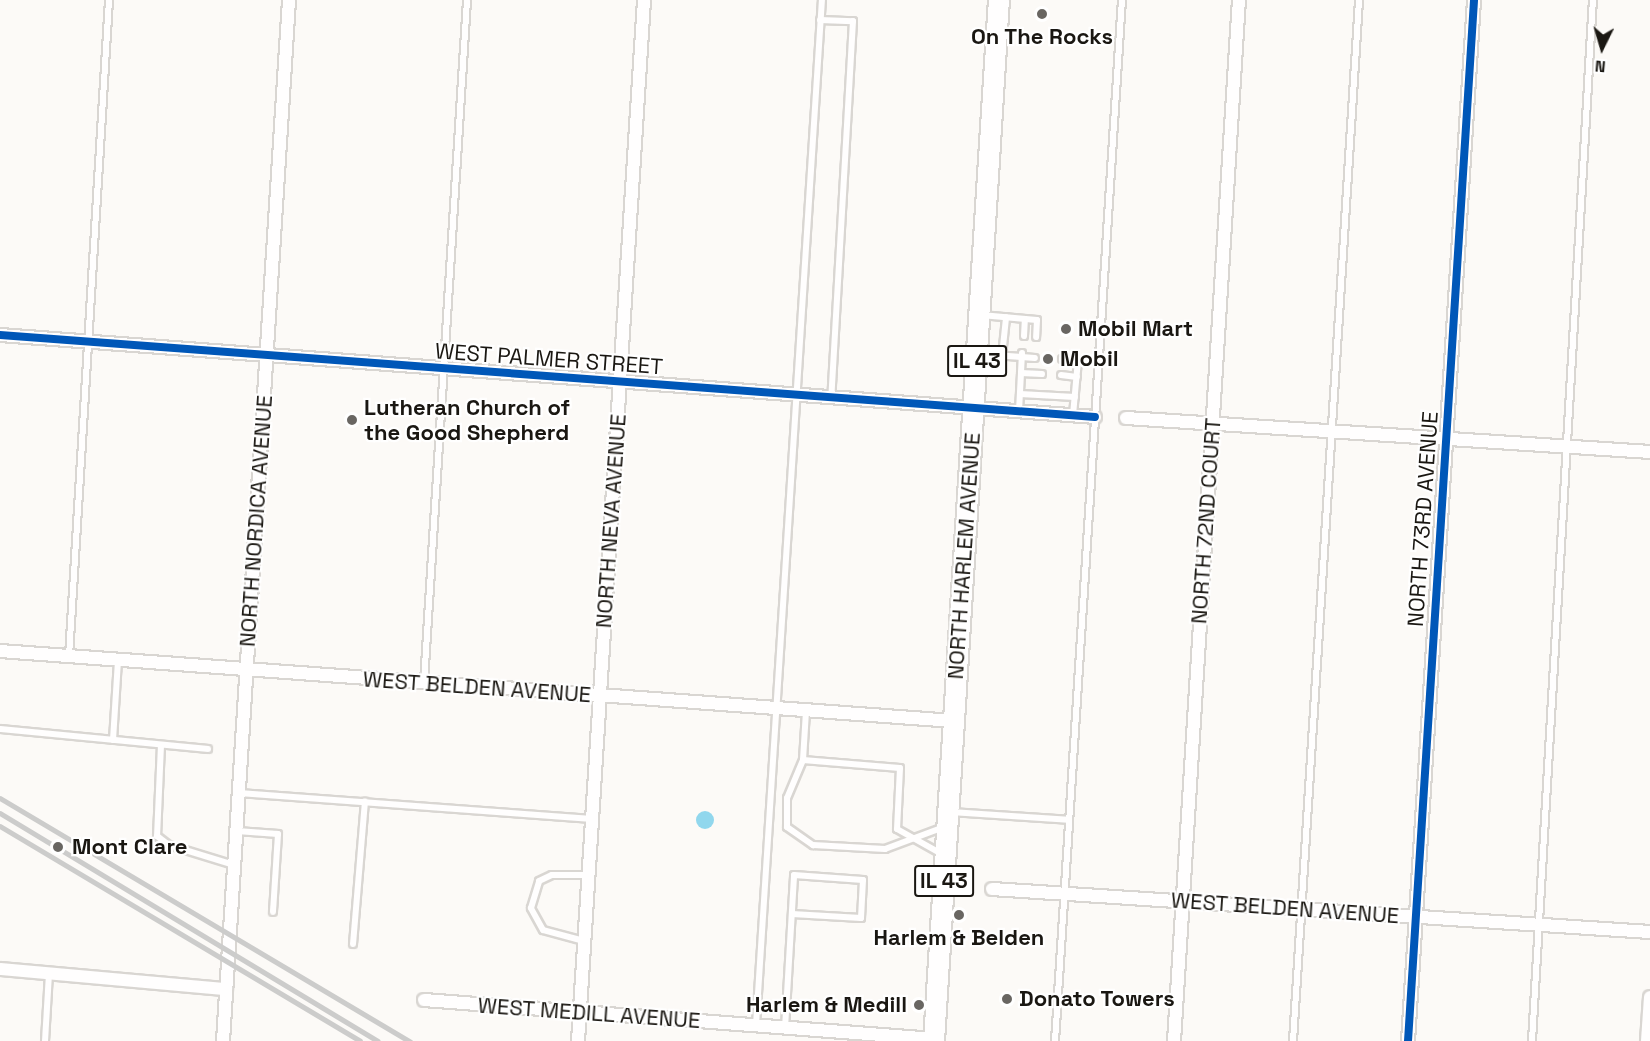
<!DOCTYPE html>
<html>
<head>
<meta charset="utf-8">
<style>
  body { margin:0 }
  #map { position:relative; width:1650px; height:1041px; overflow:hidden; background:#fcfaf7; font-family:"Space Grotesk",sans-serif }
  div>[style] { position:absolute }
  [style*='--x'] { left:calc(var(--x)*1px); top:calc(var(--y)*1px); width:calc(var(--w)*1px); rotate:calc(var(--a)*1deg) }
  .water>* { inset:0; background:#91d7ed }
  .round { border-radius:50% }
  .roads { filter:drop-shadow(2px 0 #d9d6d2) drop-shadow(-2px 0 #d9d6d2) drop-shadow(0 2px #d9d6d2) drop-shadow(0 -2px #d9d6d2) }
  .service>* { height:6px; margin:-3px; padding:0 3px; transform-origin:3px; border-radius:3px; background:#fffefe }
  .minor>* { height:12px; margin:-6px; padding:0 6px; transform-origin:6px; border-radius:6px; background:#fffefe }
  .primary>* { height:20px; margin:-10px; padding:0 10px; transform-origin:10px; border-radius:10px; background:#fffefe }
  .rail>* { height:4.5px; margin:-2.25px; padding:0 2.25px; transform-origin:2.25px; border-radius:2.25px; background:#cccccb }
  .cycleway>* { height:8px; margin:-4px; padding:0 4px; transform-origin:4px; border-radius:4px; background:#0057b8 }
  .dots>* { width:16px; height:16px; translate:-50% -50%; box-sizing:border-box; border:3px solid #fff; border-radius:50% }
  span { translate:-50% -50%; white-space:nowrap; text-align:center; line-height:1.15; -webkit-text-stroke:4.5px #fff; paint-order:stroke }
  .shield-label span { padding:2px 4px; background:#fff; border:2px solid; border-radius:4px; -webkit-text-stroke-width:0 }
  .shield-label { font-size:21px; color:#1a1712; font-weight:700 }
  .poi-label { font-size:22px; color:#1a1712; font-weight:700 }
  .left { translate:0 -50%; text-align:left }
  .right { translate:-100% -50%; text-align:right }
  .street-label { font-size:22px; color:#1a1712 }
  .north { position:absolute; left:1572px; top:18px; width:60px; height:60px; -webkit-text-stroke:4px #fff; paint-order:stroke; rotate:185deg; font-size:16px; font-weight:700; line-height:24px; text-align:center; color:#1a1712 }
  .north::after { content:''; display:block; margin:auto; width:21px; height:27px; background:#1a1712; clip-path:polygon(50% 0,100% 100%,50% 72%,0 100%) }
</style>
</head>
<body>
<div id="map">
  <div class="water">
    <div class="round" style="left:696px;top:811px;width:18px;height:18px"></div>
  </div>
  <div class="roads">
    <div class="service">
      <div style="--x:820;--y:20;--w:33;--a:2"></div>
      <div style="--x:853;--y:21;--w:378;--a:93.3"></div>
      <div style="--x:981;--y:315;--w:56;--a:5.1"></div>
      <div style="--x:1037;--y:320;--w:17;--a:93"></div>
      <div style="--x:1024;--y:336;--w:17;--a:-87"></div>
      <div style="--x:1022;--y:353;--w:20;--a:93"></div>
      <div style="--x:1021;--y:373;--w:21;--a:3"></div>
      <div style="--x:981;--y:354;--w:54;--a:4.2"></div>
      <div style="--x:1002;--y:356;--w:39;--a:-84"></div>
      <div style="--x:1062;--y:359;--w:16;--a:4"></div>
      <div style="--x:1078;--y:360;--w:55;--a:95.2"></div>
      <div style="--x:1061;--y:375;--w:16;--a:7"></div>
      <div style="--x:1020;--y:394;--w:55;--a:3.1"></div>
      <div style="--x:1019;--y:411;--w:38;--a:-87"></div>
      <div style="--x:69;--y:656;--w:657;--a:-86.51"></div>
      <div style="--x:424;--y:682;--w:683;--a:-86.39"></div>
      <div style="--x:806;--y:711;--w:49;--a:93.5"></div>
      <div style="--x:803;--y:760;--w:97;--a:4.7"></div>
      <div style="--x:900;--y:768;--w:61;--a:92.8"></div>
      <div style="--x:897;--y:829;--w:51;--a:29.1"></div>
      <div style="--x:0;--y:729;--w:209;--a:5.5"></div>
      <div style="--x:113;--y:740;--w:80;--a:-86.4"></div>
      <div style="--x:161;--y:745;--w:91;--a:92.5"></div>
      <div style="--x:157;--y:836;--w:15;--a:37"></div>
      <div style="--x:169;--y:845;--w:68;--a:17.1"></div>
      <div style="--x:803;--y:760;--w:41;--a:112.8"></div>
      <div style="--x:787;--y:798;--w:29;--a:90"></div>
      <div style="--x:787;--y:827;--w:32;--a:35"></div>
      <div style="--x:813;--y:845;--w:72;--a:3.2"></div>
      <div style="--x:885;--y:849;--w:63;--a:-20.4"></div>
      <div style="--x:239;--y:793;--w:354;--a:4.2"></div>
      <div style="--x:950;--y:812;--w:119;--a:3.8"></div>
      <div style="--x:237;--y:831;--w:41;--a:4.2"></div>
      <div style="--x:278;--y:834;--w:78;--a:93.7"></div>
      <div style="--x:584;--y:941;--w:42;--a:-165"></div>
      <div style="--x:543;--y:930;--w:25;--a:-119"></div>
      <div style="--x:531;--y:908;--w:28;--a:-73"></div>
      <div style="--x:539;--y:881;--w:14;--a:-25"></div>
      <div style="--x:552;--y:875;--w:37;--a:0"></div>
      <div style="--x:353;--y:944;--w:143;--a:-85.2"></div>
      <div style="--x:756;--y:1025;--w:1027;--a:-86.32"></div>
      <div style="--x:785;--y:1028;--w:153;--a:-86.6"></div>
      <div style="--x:794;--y:875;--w:69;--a:4.1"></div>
      <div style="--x:863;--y:880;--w:38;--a:93"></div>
      <div style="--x:861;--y:918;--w:69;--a:-176.7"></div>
      <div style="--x:45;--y:1041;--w:68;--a:-86.6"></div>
      <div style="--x:1055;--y:1041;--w:1043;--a:-86.32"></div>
      <div style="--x:1293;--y:1041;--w:1043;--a:-86.37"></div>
      <div style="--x:1532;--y:1041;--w:1043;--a:-86.65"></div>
    </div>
    <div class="minor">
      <div style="--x:0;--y:335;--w:1098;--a:4.28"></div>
      <div style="--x:1126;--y:418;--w:525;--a:3.71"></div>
      <div style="--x:0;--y:651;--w:957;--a:4.2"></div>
      <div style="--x:992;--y:889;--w:659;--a:3.74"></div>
      <div style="--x:0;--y:969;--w:227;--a:5.1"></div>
      <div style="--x:424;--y:1000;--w:511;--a:4.37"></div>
      <div style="--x:223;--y:1041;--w:1043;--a:-86.37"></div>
      <div style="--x:578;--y:1041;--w:1043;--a:-86.37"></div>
      <div style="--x:1174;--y:1041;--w:1043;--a:-86.43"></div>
      <div style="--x:1408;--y:1041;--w:1043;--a:-86.37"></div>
      <div style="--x:1647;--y:1041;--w:44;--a:-86.1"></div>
    </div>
    <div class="primary">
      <div style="--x:934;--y:1041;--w:1043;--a:-86.43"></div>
    </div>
  </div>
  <div class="rail">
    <div style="--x:0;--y:798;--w:477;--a:30.7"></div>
    <div style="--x:0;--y:813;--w:441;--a:31.1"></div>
    <div style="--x:0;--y:826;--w:419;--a:30.8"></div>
  </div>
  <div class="cycleway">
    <div style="--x:0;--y:335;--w:1098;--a:4.28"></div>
    <div style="--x:1408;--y:1041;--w:1043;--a:-86.37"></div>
  </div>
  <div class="dots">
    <div style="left:1042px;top:14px;background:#696662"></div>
    <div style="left:1066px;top:329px;background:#696662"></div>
    <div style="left:1048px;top:359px;background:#696662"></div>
    <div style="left:352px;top:420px;background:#696662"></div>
    <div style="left:58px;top:847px;background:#696662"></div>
    <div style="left:959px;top:915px;background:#696662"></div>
    <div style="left:1007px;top:999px;background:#696662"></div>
    <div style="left:919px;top:1005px;background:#696662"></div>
  </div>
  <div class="shield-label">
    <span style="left:977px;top:361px">IL 43</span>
    <span style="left:944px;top:881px">IL 43</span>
  </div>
  <div class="poi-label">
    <span style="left:1042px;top:37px">On The Rocks</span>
    <span class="left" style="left:1078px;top:329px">Mobil Mart</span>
    <span class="left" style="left:1060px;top:359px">Mobil</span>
    <span class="left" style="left:364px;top:420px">Lutheran Church of<br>the Good Shepherd</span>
    <span class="left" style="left:72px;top:847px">Mont Clare</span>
    <span style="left:959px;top:938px">Harlem &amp; Belden</span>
    <span class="left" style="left:1019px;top:999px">Donato Towers</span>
    <span class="right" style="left:907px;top:1005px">Harlem &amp; Medill</span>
  </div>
  <div class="street-label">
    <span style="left:549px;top:359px;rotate:4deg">WEST PALMER STREET</span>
    <span style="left:1423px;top:519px;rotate:-86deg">NORTH 73RD AVENUE</span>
    <span style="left:256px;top:521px;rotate:-86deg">NORTH NORDICA AVENUE</span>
    <span style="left:611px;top:521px;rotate:-86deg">NORTH NEVA AVENUE</span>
    <span style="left:1206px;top:521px;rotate:-86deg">NORTH 72ND COURT</span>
    <span style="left:964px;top:556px;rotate:-86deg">NORTH HARLEM AVENUE</span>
    <span style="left:477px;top:687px;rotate:4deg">WEST BELDEN AVENUE</span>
    <span style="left:1285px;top:908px;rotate:4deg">WEST BELDEN AVENUE</span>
    <span style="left:589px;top:1013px;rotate:4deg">WEST MEDILL AVENUE</span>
  </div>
  <div class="north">N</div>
</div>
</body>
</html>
